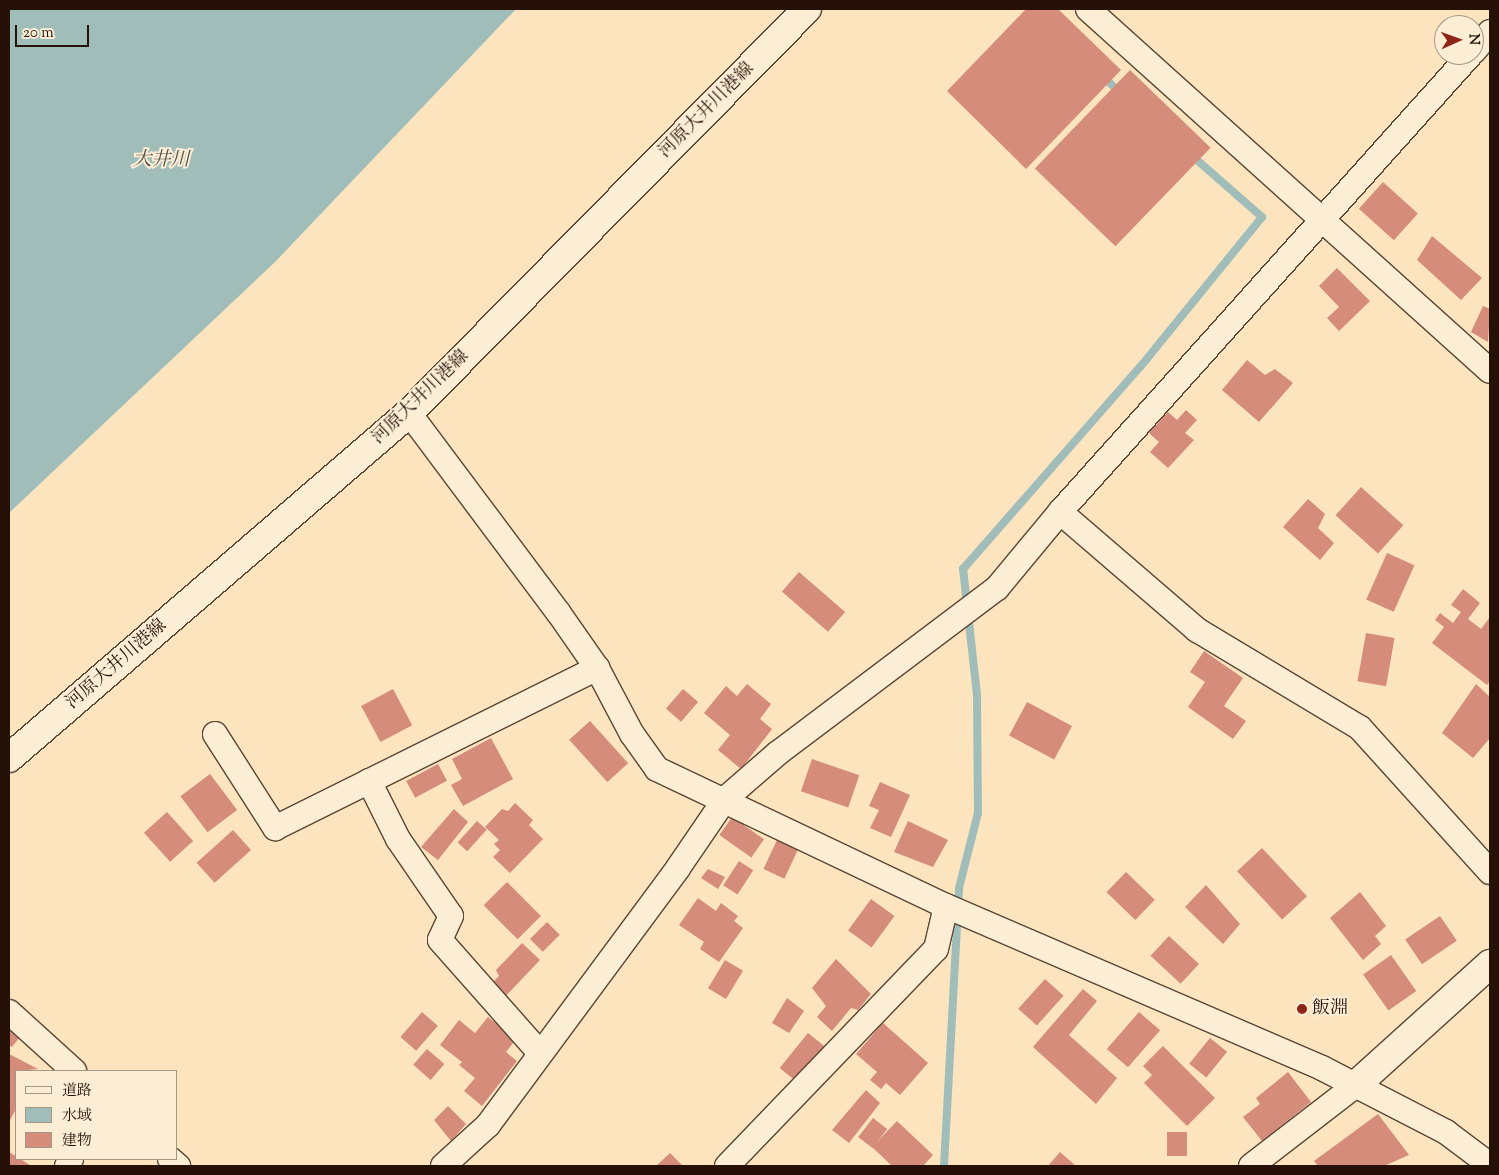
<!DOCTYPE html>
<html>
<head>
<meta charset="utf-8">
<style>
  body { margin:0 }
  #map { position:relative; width:1499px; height:1175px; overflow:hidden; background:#fbe4be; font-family:"Sorts Mill Goudy","Noto Serif JP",serif }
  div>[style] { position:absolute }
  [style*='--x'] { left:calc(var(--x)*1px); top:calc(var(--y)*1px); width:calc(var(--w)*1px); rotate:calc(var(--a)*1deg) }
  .water>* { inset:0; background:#a1bdba }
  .stream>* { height:8px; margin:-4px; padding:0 4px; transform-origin:4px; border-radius:4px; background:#a1bdba }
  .building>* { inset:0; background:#d58c7b; transform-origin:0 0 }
  .roads { filter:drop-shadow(1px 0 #5a4635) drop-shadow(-1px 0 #5a4635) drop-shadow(0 1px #5a4635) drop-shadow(0 -1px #5a4635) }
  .minor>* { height:24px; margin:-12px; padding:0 12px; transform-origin:12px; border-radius:12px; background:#fcedd5 }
  .tertiary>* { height:28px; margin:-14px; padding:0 14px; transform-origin:14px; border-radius:14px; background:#fcedd5 }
  .secondary>* { height:28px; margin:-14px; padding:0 14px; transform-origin:14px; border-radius:14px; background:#fcedd5 }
  .dots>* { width:14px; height:14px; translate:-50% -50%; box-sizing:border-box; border:2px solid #fcedd5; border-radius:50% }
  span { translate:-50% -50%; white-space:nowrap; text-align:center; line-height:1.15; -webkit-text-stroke:4px #fcedd5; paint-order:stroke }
  .street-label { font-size:18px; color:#251107 }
  .poi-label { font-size:18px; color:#251107 }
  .left { translate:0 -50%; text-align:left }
  .water-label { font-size:19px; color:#504d46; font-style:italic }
  .frame { position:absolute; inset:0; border:10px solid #251107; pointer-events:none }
  .legend { position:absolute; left:15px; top:1070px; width:162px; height:90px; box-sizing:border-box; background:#fcedd5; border:1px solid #a69583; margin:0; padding:6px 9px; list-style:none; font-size:15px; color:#251107 }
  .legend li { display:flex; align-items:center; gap:10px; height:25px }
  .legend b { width:25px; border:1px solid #a69583 }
  .north { position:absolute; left:1434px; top:15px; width:50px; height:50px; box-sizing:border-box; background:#fcedd5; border:1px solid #a69583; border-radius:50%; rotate:88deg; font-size:14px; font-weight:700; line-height:20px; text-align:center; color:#251107 }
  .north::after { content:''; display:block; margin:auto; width:18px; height:22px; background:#8f2418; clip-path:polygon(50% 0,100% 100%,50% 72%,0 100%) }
  .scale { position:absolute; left:15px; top:25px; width:74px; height:22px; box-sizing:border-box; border:2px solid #251107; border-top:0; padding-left:6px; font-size:15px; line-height:18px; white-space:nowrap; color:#251107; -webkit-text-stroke:4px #fcedd5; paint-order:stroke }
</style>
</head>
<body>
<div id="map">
  <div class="water">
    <div style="clip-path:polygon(9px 9px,516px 9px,275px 262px,9px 513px)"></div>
  </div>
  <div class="stream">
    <div style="--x:1102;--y:76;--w:25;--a:42"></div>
    <div style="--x:944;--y:1166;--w:278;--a:-86.9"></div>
    <div style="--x:959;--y:888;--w:77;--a:-75.8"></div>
    <div style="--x:978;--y:813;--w:118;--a:-90.5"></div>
    <div style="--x:977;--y:695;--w:127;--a:-96.3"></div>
    <div style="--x:963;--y:569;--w:270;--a:-48.8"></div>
    <div style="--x:1141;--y:366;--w:192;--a:-50.9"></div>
    <div style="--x:1262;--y:217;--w:96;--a:-138.8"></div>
  </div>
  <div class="building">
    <div style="clip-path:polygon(1026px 9px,1058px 9px,1121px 70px,1026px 169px,947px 91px)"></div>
    <div style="left:1130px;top:70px;width:112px;height:137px;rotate:44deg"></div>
    <div style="left:1383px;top:182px;width:47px;height:36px;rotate:42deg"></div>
    <div style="clip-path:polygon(1432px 236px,1482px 278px,1461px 300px,1417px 260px)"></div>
    <div style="clip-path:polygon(1337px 268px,1370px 301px,1339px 331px,1327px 318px,1339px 307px,1319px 286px)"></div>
    <div style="clip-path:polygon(1483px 306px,1490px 309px,1488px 342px,1471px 332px)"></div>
    <div style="clip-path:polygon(1247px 360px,1265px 375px,1275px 369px,1293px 383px,1259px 422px,1222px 390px)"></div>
    <div style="clip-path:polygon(1186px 410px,1197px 420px,1185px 433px,1194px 440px,1168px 468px,1150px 452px,1159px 442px,1149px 433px,1168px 412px,1177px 420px)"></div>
    <div style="left:1361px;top:487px;width:57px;height:38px;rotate:42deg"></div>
    <div style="clip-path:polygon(1308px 499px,1325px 514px,1318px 528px,1334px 543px,1320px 560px,1283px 527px)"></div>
    <div style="left:1387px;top:553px;width:30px;height:51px;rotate:24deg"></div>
    <div style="left:799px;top:572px;width:61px;height:26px;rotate:41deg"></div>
    <div style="clip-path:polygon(1463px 589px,1480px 603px,1468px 619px,1481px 629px,1490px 617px,1490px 681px,1487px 685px,1432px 643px,1444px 627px,1435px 620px,1440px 613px,1453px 623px,1461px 612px,1451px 605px)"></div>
    <div style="left:1366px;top:633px;width:29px;height:49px;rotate:10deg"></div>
    <div style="clip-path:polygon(1204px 651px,1243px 678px,1224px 706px,1246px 721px,1233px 739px,1188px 707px,1205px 682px,1190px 672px)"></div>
    <div style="clip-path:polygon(747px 684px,771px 704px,760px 719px,772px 729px,741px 769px,718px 750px,730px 735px,704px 713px,726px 686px,737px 696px)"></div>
    <div style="clip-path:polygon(1476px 684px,1490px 697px,1490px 738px,1473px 758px,1442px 733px)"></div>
    <div style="left:393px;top:689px;width:41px;height:36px;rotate:62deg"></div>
    <div style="left:683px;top:689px;width:20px;height:26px;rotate:41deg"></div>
    <div style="left:1027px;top:702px;width:51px;height:38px;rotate:28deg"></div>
    <div style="left:590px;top:721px;width:57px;height:28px;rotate:48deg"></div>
    <div style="clip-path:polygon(491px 738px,513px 779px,463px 806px,451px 785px,462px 779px,452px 759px)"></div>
    <div style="left:812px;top:759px;width:50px;height:34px;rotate:19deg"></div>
    <div style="left:438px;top:764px;width:19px;height:36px;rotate:62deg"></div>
    <div style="left:210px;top:774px;width:45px;height:37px;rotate:53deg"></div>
    <div style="clip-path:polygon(880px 782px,910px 795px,891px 837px,870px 828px,879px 810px,869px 806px)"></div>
    <div style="clip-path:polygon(515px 803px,533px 820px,529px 825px,543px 839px,510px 873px,493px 857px,500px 850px,494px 844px,499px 840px,485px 827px,502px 809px,508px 811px)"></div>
    <div style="clip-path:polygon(454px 809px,468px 822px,438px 860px,421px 847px)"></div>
    <div style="left:167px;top:812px;width:39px;height:31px;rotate:48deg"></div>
    <div style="left:732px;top:817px;width:39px;height:22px;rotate:35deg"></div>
    <div style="left:477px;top:821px;width:13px;height:29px;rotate:42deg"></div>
    <div style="clip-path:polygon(908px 821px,948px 840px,933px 867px,894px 852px)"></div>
    <div style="left:233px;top:830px;width:27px;height:49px;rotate:48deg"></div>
    <div style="left:777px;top:840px;width:23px;height:32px;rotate:25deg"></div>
    <div style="left:1262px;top:848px;width:66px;height:34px;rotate:47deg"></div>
    <div style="left:739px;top:861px;width:17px;height:29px;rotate:33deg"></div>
    <div style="clip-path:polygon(708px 869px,725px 877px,718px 889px,701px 878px)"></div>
    <div style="left:1126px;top:872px;width:40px;height:28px;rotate:44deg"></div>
    <div style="left:507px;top:882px;width:48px;height:33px;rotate:45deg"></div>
    <div style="clip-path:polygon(1206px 885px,1240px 924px,1223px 944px,1185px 907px)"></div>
    <div style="clip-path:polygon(1360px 892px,1386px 926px,1375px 936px,1381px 944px,1363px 960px,1330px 918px)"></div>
    <div style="clip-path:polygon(698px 898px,716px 911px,721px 903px,738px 916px,734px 921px,743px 928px,719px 962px,700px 949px,704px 942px,679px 925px)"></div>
    <div style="left:871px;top:899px;width:29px;height:39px;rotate:36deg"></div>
    <div style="left:1440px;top:916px;width:30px;height:42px;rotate:56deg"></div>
    <div style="left:547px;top:922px;width:18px;height:24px;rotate:45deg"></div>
    <div style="left:1169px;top:936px;width:41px;height:27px;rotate:43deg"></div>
    <div style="clip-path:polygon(522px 943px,540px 960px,502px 1000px,488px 987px,499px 976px,496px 970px)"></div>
    <div style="left:1391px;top:955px;width:44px;height:34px;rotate:55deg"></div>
    <div style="clip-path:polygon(836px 959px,871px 994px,858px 1010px,851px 1008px,832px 1031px,817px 1017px,826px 1006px,812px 988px)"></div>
    <div style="left:725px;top:960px;width:21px;height:33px;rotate:31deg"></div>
    <div style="left:1045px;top:979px;width:25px;height:40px;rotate:42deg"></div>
    <div style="clip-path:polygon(1083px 989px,1097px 1001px,1069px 1035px,1117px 1078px,1096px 1104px,1033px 1047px)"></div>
    <div style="clip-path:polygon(787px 998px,804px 1011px,789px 1033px,772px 1023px)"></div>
    <div style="left:422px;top:1012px;width:21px;height:33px;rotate:41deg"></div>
    <div style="left:1139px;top:1012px;width:28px;height:49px;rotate:41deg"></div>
    <div style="clip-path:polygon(488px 1017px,516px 1039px,506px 1052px,517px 1061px,482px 1106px,464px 1091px,475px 1078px,459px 1065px,462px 1062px,440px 1045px,459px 1020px,475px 1033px)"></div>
    <div style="clip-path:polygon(883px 1023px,928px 1063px,900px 1095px,886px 1083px,881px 1089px,870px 1080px,877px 1072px,856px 1054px)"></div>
    <div style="clip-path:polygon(9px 1030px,19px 1038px,12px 1047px,9px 1045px)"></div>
    <div style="left:808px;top:1033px;width:22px;height:45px;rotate:39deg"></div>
    <div style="left:1210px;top:1038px;width:22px;height:33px;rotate:39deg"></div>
    <div style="clip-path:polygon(1163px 1046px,1215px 1098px,1187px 1126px,1144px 1083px,1152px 1075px,1143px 1066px)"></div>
    <div style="left:427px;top:1049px;width:23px;height:21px;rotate:41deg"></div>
    <div style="clip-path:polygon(9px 1054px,38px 1069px,16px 1071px,16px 1109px,9px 1122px)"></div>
    <div style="clip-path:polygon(1288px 1072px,1311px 1102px,1262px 1141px,1243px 1117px,1260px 1104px,1256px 1098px)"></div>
    <div style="clip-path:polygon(866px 1090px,880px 1103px,849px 1143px,832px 1130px)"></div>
    <div style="clip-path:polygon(448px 1106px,466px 1124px,451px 1141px,434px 1120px)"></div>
    <div style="clip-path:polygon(1378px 1114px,1409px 1155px,1384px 1166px,1318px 1166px,1314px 1161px)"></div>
    <div style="left:873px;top:1118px;width:18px;height:24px;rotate:38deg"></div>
    <div style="clip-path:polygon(897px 1121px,933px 1155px,923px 1166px,892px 1166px,872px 1147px)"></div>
    <div style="left:1187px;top:1132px;width:24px;height:20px;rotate:90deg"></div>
    <div style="clip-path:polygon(9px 1152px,30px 1165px,29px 1166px,9px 1166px)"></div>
    <div style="clip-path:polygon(1060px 1152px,1076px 1166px,1048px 1166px)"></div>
    <div style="clip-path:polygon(670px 1153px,683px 1166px,656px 1166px)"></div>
  </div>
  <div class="roads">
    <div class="minor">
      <div style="--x:1088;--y:9;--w:541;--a:42"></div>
      <div style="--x:1474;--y:51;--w:25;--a:-50"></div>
      <div style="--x:409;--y:413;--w:249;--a:53.2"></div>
      <div style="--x:558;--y:612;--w:68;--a:55.1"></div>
      <div style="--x:597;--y:668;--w:75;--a:62.1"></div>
      <div style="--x:632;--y:734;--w:43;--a:54.5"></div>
      <div style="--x:657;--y:769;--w:320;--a:25.4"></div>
      <div style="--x:946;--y:906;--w:409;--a:23.3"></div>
      <div style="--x:1322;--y:1068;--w:140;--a:27.3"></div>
      <div style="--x:1446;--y:1132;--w:55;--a:36.9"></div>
      <div style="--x:1060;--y:512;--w:181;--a:40.7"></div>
      <div style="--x:1197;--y:630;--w:190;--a:31"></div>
      <div style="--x:1360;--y:728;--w:194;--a:47.9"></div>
      <div style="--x:215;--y:734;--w:112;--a:57.4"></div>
      <div style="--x:275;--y:828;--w:360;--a:-26.4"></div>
      <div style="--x:369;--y:781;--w:65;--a:63.4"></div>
      <div style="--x:398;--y:839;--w:93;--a:55.5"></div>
      <div style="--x:451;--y:916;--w:26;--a:115"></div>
      <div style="--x:440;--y:940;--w:151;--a:48.5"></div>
      <div style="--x:9;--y:1012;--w:88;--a:42.2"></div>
      <div style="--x:170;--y:1159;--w:11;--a:41"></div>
      <div style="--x:67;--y:1166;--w:8;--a:-60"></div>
      <div style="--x:443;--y:1166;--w:61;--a:-42.3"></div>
      <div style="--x:488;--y:1125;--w:320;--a:-53.5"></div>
      <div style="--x:678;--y:868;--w:83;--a:-55.7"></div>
      <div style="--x:725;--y:799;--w:70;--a:-41"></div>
      <div style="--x:778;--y:753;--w:274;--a:-37"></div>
      <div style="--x:997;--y:588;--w:99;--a:-50.3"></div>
      <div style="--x:1060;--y:512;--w:614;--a:-48.1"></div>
      <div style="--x:727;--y:1166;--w:301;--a:-46.1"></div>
      <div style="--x:936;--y:949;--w:44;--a:-76.9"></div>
      <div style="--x:1251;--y:1166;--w:133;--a:-37.6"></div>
    </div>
    <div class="tertiary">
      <div style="--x:1356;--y:1085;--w:181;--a:-42.1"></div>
    </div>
    <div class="secondary">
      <div style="--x:9;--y:758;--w:528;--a:-40.78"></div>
      <div style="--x:409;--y:413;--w:567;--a:-45.43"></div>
    </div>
  </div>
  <div class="dots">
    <div style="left:1302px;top:1009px;background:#8f2418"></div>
  </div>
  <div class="street-label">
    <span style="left:707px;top:111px;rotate:-45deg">河原大井川港線</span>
    <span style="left:421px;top:398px;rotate:-44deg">河原大井川港線</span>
    <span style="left:117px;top:665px;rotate:-41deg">河原大井川港線</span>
  </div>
  <div class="poi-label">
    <span class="left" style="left:1312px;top:1009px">飯淵</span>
  </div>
  <div class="water-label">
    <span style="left:161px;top:161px">大井川</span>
  </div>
  <div class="frame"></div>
  <ul class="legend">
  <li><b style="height:6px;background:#fcedd5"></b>道路</li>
  <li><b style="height:14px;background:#a1bdba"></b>水域</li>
  <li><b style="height:14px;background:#d58c7b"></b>建物</li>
  </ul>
  <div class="north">N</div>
  <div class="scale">20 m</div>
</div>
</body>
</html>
